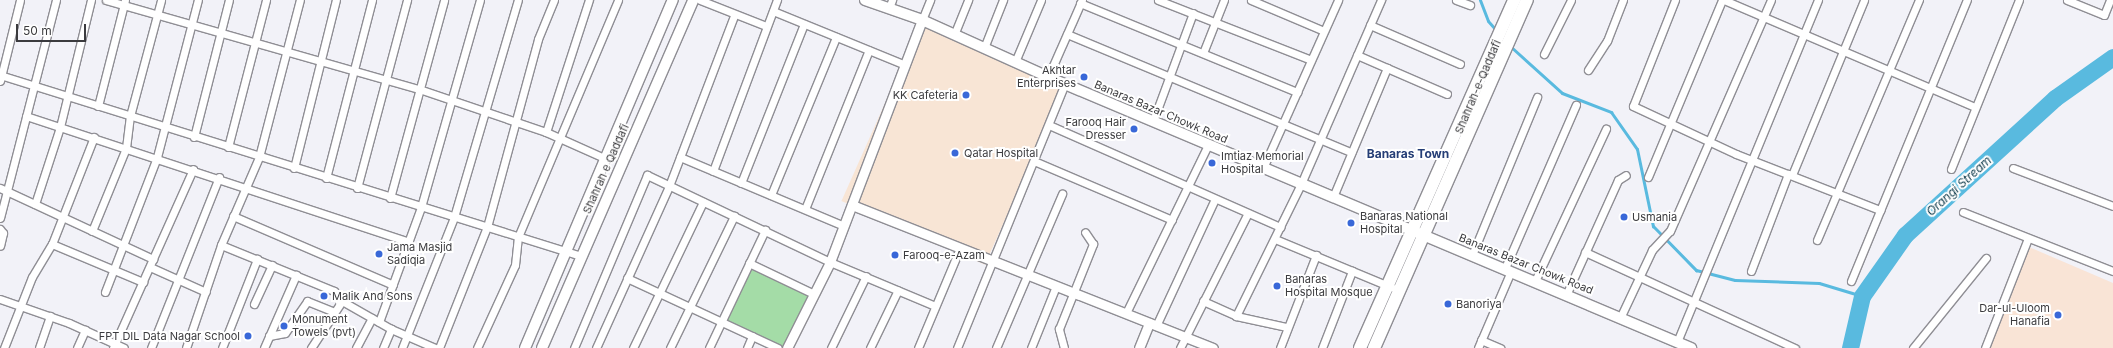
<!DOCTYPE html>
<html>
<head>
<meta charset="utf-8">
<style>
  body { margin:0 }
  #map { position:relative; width:2113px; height:348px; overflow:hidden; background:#f2f2f8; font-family:Inter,sans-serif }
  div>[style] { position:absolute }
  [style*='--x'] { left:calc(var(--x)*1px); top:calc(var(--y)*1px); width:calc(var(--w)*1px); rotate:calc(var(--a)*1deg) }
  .education>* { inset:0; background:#f9e4d6 }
  .medical>* { inset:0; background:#f8e5d5; transform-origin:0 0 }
  .green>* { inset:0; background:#a4dca7 }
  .stream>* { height:3px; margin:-1.5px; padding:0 1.5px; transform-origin:1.5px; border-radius:1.5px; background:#59badf }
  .river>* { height:17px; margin:-8.5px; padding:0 8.5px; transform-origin:8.5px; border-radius:8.5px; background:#59badf }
  .roads { filter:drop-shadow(1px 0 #8f8e94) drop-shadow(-1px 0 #8f8e94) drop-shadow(0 1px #8f8e94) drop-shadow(0 -1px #8f8e94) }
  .minor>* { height:7px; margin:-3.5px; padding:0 3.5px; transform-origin:3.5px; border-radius:3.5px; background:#fff }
  .tertiary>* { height:9px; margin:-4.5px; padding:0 4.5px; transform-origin:4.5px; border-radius:4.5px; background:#fff }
  .secondary>* { height:10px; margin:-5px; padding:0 5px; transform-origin:5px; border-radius:5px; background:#fff }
  .primary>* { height:12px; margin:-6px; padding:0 6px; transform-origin:6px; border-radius:6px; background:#fff }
  .dots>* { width:11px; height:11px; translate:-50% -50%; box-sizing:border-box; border:2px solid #fff; border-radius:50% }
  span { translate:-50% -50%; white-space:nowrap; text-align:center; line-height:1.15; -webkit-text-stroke:4px #fff; paint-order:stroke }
  .poi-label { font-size:11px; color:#3b3b3e }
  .right { translate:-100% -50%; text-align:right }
  .left { translate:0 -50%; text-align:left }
  .street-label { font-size:11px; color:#3b3b3e }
  .neighbourhood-label { font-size:12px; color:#253e76; font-weight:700 }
  .water-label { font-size:12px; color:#0c3949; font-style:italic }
  .scale { position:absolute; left:16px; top:24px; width:70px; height:18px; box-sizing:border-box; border:2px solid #3b3b3e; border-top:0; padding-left:5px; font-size:12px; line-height:14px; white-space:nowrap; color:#3b3b3e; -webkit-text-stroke:3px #fff; paint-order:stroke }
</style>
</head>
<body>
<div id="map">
  <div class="education">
    <div style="clip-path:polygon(2029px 247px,2113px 283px,2113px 348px,1990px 348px)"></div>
  </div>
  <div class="medical">
    <div style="left:922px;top:20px;width:157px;height:198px;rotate:24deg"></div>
  </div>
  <div class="green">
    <div style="clip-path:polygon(749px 263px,814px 294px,787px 348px,778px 348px,722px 322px)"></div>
  </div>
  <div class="stream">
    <div style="--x:1480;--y:0;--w:22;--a:69"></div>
    <div style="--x:1488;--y:21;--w:13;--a:48"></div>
    <div style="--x:1510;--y:46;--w:70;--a:42.1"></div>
    <div style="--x:1562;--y:93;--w:53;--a:21.2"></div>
    <div style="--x:1611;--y:112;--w:45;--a:54.9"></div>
    <div style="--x:1637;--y:149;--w:79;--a:78.3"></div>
    <div style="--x:1653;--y:226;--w:62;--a:45.7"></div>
    <div style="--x:1696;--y:270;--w:40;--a:14.4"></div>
    <div style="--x:1735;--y:280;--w:84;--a:2"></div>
    <div style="--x:1819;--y:283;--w:45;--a:16.8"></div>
  </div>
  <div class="river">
    <div style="--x:1850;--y:348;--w:53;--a:-77"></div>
    <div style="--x:1862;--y:296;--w:75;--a:-54.8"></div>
    <div style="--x:1905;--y:235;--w:203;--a:-42.4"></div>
    <div style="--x:2055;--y:98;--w:71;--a:-35.3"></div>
  </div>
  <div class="roads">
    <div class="minor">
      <div style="--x:106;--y:0;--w:325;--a:15.9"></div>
      <div style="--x:419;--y:89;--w:134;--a:18.7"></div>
      <div style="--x:546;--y:132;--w:64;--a:24.1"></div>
      <div style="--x:700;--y:0;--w:71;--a:21.5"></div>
      <div style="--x:1158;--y:0;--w:164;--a:21.4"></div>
      <div style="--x:1251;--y:0;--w:79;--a:23"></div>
      <div style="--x:1456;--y:0;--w:15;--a:20"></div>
      <div style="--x:1675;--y:0;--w:114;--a:111.6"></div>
      <div style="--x:1633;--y:106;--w:114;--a:25"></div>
      <div style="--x:1736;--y:154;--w:155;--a:21.3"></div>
      <div style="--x:1724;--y:0;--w:273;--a:23.1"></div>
      <div style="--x:2067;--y:0;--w:40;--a:22"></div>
      <div style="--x:2104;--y:15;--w:16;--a:-68"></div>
      <div style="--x:1080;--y:3;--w:235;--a:22.3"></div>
      <div style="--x:889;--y:8;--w:9;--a:-69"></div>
      <div style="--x:773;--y:11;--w:143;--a:22.2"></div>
      <div style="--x:922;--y:20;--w:22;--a:-68"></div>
      <div style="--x:1370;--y:25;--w:98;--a:23.4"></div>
      <div style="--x:1067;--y:34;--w:308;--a:22.6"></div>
      <div style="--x:954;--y:35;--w:38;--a:-68"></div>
      <div style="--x:984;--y:48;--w:52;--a:-68.4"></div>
      <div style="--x:1203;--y:53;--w:57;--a:-68.4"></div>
      <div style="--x:1544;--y:54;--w:60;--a:-63.4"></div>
      <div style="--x:1357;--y:55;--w:98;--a:23.4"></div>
      <div style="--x:1015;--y:62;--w:67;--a:-67.2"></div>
      <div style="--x:1588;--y:70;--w:35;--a:-57"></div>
      <div style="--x:1607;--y:41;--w:44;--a:-68.7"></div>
      <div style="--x:0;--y:75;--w:609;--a:17.3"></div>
      <div style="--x:1048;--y:77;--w:84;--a:-66.2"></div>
      <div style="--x:0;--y:81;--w:83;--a:-76.1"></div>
      <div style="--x:98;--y:106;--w:109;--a:-75.7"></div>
      <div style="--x:26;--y:116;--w:403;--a:18.2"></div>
      <div style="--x:1153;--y:121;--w:115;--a:-69.7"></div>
      <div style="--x:1049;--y:125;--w:253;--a:23.8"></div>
      <div style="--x:546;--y:132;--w:139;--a:-72"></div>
      <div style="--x:194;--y:137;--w:141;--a:-75.7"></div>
      <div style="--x:228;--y:147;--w:152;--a:-75.5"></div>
      <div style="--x:680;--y:157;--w:178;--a:22.8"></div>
      <div style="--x:1034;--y:161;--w:150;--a:23.1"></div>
      <div style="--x:294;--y:168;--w:173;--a:-76"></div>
      <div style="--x:1263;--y:168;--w:184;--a:-65.9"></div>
      <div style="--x:2013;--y:168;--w:107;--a:20.8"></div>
      <div style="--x:1951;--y:169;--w:182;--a:-68.1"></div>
      <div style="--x:713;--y:171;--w:183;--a:-69.5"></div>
      <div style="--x:1792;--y:175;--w:189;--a:-67.6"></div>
      <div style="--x:1648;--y:177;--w:192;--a:-67.3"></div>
      <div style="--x:326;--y:178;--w:184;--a:-75.5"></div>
      <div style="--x:741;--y:183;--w:171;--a:-68.4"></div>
      <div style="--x:0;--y:188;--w:169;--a:24.9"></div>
      <div style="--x:357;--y:188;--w:195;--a:-75.1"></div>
      <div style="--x:771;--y:195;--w:171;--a:-67.6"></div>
      <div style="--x:1333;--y:197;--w:140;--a:-67.3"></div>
      <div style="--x:390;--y:198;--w:205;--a:-74.7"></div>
      <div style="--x:35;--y:204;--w:81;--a:-72"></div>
      <div style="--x:60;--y:127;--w:131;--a:-76.3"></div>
      <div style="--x:805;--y:209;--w:171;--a:-68.1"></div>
      <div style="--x:1963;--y:212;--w:161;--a:21.5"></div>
      <div style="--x:233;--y:216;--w:174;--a:23.3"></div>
      <div style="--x:0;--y:218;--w:225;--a:-75.6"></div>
      <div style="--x:0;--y:229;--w:5;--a:53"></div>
      <div style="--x:3;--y:233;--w:13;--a:103"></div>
      <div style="--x:92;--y:231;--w:90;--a:-67.7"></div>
      <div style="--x:126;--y:148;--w:32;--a:-83"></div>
      <div style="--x:130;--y:116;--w:120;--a:-75"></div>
      <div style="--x:1275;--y:239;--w:126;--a:22.5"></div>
      <div style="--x:1817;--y:240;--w:261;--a:-67"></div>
      <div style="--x:52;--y:244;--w:99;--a:22.7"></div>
      <div style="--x:221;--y:245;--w:122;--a:22.2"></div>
      <div style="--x:334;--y:291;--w:13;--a:51"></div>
      <div style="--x:342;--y:301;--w:56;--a:29.7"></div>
      <div style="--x:391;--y:329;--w:48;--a:23.4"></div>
      <div style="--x:1585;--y:252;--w:231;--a:24.6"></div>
      <div style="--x:1472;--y:255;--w:171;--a:-67.6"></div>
      <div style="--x:749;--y:263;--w:72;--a:25.5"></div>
      <div style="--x:150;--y:267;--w:61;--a:24.1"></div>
      <div style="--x:1505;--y:268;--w:178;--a:-66.5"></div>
      <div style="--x:1751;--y:271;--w:104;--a:-69.1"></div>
      <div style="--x:627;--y:278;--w:166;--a:24.9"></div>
      <div style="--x:1535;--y:281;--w:168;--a:-65"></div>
      <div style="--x:1851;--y:281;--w:304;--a:-67.6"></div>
      <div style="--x:105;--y:292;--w:145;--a:-68.9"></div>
      <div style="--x:157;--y:157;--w:162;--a:-75.4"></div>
      <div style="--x:1567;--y:293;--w:124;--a:-65.7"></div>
      <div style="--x:1618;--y:180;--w:9;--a:-32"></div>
      <div style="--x:0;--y:299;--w:73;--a:19.2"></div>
      <div style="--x:69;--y:323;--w:60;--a:24.4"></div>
      <div style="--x:1203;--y:301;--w:36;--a:24"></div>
      <div style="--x:1236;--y:316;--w:51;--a:12.4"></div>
      <div style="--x:254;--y:304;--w:43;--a:-65.2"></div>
      <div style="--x:1126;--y:313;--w:187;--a:-64"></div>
      <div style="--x:1236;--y:316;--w:147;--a:-63.8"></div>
      <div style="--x:1301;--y:184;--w:201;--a:-66.5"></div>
      <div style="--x:1621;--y:316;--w:73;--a:-64.8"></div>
      <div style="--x:1652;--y:250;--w:26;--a:-47"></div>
      <div style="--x:1670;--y:231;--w:252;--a:-66.4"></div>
      <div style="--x:379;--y:322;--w:122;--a:-69.9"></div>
      <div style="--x:421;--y:207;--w:215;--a:-74.1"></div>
      <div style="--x:1156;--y:326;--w:140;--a:-65.1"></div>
      <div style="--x:269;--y:336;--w:16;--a:-11"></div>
      <div style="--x:285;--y:333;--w:39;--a:-55"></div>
      <div style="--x:307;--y:301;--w:29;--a:22"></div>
      <div style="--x:1481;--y:340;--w:21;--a:23"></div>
      <div style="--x:1677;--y:342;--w:370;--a:-67.6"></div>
      <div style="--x:4;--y:348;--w:76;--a:-68.5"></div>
      <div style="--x:32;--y:277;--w:39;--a:-59"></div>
      <div style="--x:52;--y:244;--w:115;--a:-68.6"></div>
      <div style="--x:39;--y:348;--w:34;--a:-71"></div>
      <div style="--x:77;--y:348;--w:20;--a:-66"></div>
      <div style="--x:113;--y:348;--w:196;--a:-65.9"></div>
      <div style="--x:151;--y:348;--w:184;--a:-68.3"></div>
      <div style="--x:186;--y:348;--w:109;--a:-71.2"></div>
      <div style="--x:221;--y:245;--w:96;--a:-66.6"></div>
      <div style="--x:259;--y:157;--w:162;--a:-75.4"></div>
      <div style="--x:222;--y:348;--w:96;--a:-68.5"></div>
      <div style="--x:264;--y:348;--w:80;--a:-66.3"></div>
      <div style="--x:311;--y:348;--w:56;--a:-56.6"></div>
      <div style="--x:356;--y:348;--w:34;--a:-62"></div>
      <div style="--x:383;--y:348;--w:21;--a:-67"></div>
      <div style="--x:402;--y:348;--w:141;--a:-68.3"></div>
      <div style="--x:454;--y:217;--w:226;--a:-73.6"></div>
      <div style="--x:439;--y:348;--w:130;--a:-68.4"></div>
      <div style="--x:487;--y:227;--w:195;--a:-74.8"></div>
      <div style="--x:538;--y:39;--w:42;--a:-67.7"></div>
      <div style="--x:477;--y:348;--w:91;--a:-65.4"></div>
      <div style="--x:515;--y:265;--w:28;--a:-84"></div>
      <div style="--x:518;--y:237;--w:257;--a:-67.1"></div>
      <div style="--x:574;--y:348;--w:188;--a:-67.1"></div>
      <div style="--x:647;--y:175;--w:203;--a:25.4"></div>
      <div style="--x:830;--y:262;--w:114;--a:22.7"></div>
      <div style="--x:596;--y:348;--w:178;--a:-65.7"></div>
      <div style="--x:669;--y:186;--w:182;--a:-69.1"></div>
      <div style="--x:633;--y:348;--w:162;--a:-64.4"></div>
      <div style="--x:670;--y:348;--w:147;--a:-64.1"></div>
      <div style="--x:709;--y:348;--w:131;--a:-64.6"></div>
      <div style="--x:747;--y:348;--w:13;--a:-67"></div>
      <div style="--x:831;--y:348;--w:80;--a:-64.1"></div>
      <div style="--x:870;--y:348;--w:64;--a:-64.2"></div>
      <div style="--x:918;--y:348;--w:108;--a:-67.2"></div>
      <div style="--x:957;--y:348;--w:285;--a:-67.8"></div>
      <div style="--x:996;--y:348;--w:168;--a:-66.8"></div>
      <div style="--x:1031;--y:348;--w:67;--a:-68"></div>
      <div style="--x:1064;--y:348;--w:20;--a:-105"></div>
      <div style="--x:1059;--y:329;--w:92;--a:-68.2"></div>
      <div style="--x:1093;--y:244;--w:14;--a:-124"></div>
      <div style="--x:1180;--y:348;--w:151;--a:-63.3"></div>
      <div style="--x:1280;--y:348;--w:100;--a:-68.8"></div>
      <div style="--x:1322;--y:348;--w:83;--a:-68.7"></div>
      <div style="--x:1478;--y:348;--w:84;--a:-66.8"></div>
      <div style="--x:1913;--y:348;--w:116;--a:-51"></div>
      <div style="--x:1985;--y:348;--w:118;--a:-68.6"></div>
    </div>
    <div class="tertiary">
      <div style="--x:852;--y:205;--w:388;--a:21.6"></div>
      <div style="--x:787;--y:348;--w:96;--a:-63.4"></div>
      <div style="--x:830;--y:262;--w:259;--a:-69.2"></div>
      <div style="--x:1139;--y:348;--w:27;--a:-68"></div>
    </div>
    <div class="secondary">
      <div style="--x:865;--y:0;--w:60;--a:19.3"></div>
      <div style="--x:922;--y:20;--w:138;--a:24.3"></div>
      <div style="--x:1048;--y:77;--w:698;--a:22.85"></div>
      <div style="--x:525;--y:348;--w:378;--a:-67"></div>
      <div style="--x:542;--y:348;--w:379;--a:-66.5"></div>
    </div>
    <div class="primary">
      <div style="--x:1360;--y:348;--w:381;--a:-66.1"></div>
      <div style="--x:1374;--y:348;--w:380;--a:-66.3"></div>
    </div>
  </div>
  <div class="dots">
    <div style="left:1084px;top:77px;background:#3968d8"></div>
    <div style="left:966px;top:95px;background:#3968d8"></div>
    <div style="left:1134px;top:129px;background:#3968d8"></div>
    <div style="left:955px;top:153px;background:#3968d8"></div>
    <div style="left:1212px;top:163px;background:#3968d8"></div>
    <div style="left:1624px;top:217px;background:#3968d8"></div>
    <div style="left:1351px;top:223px;background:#3968d8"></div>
    <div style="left:379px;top:254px;background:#3968d8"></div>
    <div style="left:895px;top:255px;background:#3968d8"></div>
    <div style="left:1277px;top:286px;background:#3968d8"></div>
    <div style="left:324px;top:296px;background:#3968d8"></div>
    <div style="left:1448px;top:304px;background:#3968d8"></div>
    <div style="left:2058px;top:315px;background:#3968d8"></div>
    <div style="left:284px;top:326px;background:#3968d8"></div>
    <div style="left:248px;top:336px;background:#3968d8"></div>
  </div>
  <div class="poi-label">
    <span class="right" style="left:1076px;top:77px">Akhtar<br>Enterprises</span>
    <span class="right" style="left:958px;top:95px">KK Cafeteria</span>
    <span class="right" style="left:1126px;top:129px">Farooq Hair<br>Dresser</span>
    <span class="left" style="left:964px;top:153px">Qatar Hospital</span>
    <span class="left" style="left:1221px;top:163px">Imtiaz Memorial<br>Hospital</span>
    <span class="left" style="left:1360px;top:223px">Banaras National<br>Hospital</span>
    <span class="left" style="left:1632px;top:217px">Usmania</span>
    <span class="left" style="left:387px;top:254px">Jama Masjid<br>Sadiqia</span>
    <span class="left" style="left:903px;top:255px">Farooq-e-Azam</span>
    <span class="left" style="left:1285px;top:286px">Banaras<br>Hospital Mosque</span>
    <span class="left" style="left:332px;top:296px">Malik And Sons</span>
    <span class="left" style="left:1456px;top:304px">Banoriya</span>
    <span class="right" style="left:2050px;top:315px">Dar-ul-Uloom<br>Hanafia</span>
    <span class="left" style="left:292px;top:326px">Monument<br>Towels (pvt)</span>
    <span class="right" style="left:240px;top:336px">FPT DIL Data Nagar School</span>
  </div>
  <div class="street-label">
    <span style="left:1478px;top:87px;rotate:-67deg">Shahrah-e-Qaddafi</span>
    <span style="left:1161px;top:112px;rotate:23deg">Banaras Bazar Chowk Road</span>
    <span style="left:606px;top:169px;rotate:-66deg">Shahrah e Qaddafi</span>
    <span style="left:1526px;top:264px;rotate:22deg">Banaras Bazar Chowk Road</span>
  </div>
  <div class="neighbourhood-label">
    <span style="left:1408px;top:154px">Banaras Town</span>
  </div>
  <div class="water-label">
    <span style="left:1959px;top:186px;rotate:-42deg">Orangi Stream</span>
  </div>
  <div class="scale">50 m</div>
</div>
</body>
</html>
